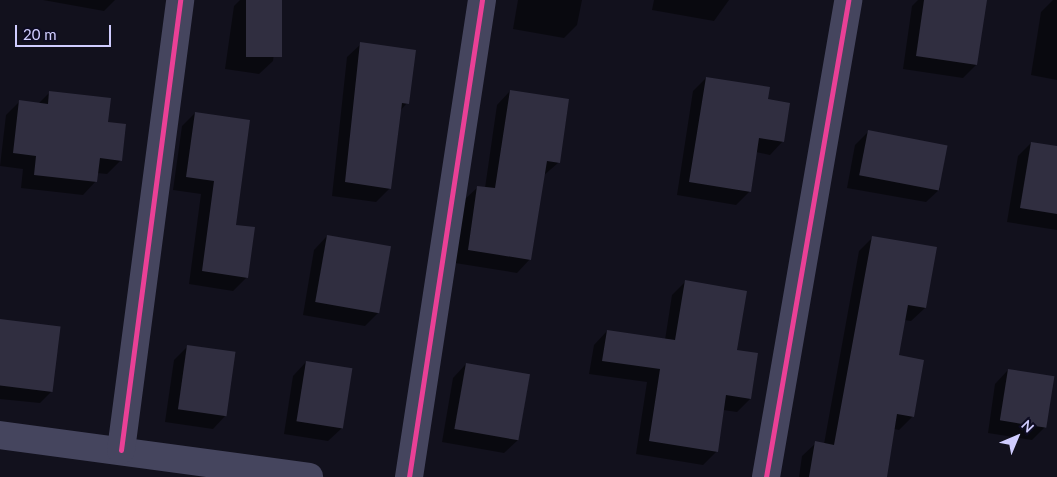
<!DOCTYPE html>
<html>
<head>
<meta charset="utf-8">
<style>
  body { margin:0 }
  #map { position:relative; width:1057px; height:477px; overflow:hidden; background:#12111d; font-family:Lato,sans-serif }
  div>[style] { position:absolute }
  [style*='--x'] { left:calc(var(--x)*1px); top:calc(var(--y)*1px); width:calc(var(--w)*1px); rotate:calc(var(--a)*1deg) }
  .shadow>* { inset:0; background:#0007 }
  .building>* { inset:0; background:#302e40; transform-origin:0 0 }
  .minor>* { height:28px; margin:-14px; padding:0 14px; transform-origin:14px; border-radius:14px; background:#45455e }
  .cycleway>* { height:5px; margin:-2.5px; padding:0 2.5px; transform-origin:2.5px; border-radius:2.5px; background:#ea4096 }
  span { translate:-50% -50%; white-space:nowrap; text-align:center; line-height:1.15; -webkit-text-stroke:4px #0e0c22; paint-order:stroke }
  .north { position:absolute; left:992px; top:412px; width:50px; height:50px; -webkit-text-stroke:4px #0e0c22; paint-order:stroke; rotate:45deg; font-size:14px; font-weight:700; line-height:20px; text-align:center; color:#d0cdff }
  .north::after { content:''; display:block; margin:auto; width:18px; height:22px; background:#d0cdff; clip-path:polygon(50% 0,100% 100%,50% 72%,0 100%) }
  .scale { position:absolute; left:15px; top:25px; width:96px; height:22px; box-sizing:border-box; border:2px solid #d0cdff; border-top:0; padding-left:6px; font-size:15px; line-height:18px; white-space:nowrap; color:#d0cdff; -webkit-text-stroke:4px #0e0c22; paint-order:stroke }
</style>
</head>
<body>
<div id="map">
  <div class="shadow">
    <div style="clip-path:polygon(43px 0,115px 0,104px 11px)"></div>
    <div style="clip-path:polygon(240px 0,281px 0,273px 61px,259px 74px,225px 69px,234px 6px)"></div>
    <div style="clip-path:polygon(518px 0,582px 0,577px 25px,564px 38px,513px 29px)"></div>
    <div style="clip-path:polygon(654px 0,729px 0,714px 21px,652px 10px)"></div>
    <div style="clip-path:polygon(918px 0,975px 0,976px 65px,963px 78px,903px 69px,912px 6px)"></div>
    <div style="clip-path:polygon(1053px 0,1057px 0,1057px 80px,1031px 75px,1041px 12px)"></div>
    <div style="clip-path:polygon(361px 44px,407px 103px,400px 111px,390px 188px,376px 202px,332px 196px,347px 57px)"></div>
    <div style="clip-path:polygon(706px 78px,767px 100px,783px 141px,770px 155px,756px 152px,749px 192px,736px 205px,677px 195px,693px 91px)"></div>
    <div style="clip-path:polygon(510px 91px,558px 163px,543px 176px,530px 259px,517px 273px,455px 263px,464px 200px,478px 187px,485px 188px,497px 105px)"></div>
    <div style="clip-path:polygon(50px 92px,107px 123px,121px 160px,107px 174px,97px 173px,96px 181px,83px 195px,21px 188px,23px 169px,0 166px,6px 115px,19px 102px,38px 104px)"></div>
    <div style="clip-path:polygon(195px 113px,247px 277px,233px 291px,189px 284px,201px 194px,173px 190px,182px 126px)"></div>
    <div style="clip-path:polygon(868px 132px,940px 189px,926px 202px,847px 188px,855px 145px)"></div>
    <div style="clip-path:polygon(1031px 143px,1057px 147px,1057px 230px,1007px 222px,1018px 156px)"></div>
    <div style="clip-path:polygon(327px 236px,379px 312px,365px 326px,303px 315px,314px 250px)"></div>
    <div style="clip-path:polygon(872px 238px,925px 308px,911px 321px,904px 320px,898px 356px,913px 416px,899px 430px,894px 429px,886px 477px,799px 477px,802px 456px,816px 443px,824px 444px,859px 251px)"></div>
    <div style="clip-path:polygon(685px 282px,735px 351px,750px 399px,737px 412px,723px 410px,717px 451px,703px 465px,636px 454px,647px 382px,589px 374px,594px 345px,607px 331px,665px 340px,672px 295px)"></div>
    <div style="clip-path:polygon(0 320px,53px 390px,40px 403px,0 399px)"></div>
    <div style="clip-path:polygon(187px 347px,226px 415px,213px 429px,165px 422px,174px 360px)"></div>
    <div style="clip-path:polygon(306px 362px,342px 428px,328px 441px,284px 434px,293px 376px)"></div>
    <div style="clip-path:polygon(466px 364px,518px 440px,504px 453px,442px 442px,453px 378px)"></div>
    <div style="clip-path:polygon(1008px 370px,1046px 426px,1032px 440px,988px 433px,995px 384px)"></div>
  </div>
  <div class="building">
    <div style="left:246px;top:0;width:36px;height:57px"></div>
    <div style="clip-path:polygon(924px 0,987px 0,977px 65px,916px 56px)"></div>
    <div style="clip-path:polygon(360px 42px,416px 50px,409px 104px,402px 103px,391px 189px,345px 182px)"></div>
    <div style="clip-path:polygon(706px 77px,770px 87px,768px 99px,790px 103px,784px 142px,759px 138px,751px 192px,689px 182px)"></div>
    <div style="clip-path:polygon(510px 90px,569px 99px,560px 163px,547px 161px,531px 260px,468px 250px,477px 186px,495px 188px)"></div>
    <div style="clip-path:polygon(49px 91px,111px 98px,108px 122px,126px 124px,122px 161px,100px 158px,97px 182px,34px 175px,36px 156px,13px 153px,19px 100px,48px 104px)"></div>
    <div style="clip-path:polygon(195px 112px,250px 120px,236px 225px,255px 227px,248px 278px,202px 271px,214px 181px,186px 177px)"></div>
    <div style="left:868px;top:130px;width:81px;height:46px;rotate:11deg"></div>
    <div style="clip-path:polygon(1031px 142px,1057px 146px,1057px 214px,1020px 208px)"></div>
    <div style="left:327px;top:235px;width:65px;height:68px;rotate:10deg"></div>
    <div style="clip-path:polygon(872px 236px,937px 247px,926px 308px,908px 305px,899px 355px,924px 360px,914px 417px,897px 414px,887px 477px,809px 477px,815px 441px,834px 445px)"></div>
    <div style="clip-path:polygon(685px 280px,747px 291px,737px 350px,758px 353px,751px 399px,726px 395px,718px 452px,649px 441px,660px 369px,602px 361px,607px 330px,675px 340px)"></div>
    <div style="left:0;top:319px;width:61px;height:66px;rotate:7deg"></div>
    <div style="left:187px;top:345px;width:49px;height:65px;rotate:8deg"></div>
    <div style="left:306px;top:361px;width:47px;height:61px;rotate:9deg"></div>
    <div style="left:466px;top:363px;width:65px;height:67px;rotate:10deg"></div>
    <div style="left:1008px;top:369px;width:47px;height:52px;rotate:9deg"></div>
  </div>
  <div class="minor">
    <div style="--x:0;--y:435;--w:312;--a:7.7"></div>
    <div style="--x:121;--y:450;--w:454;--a:-82.5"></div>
    <div style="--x:409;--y:477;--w:483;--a:-81.3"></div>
    <div style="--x:766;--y:477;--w:484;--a:-80.2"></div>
  </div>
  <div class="cycleway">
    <div style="--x:121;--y:450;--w:454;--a:-82.5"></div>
    <div style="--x:409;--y:477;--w:483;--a:-81.3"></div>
    <div style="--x:766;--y:477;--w:484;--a:-80.2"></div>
  </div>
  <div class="north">N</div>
  <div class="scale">20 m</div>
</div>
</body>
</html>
